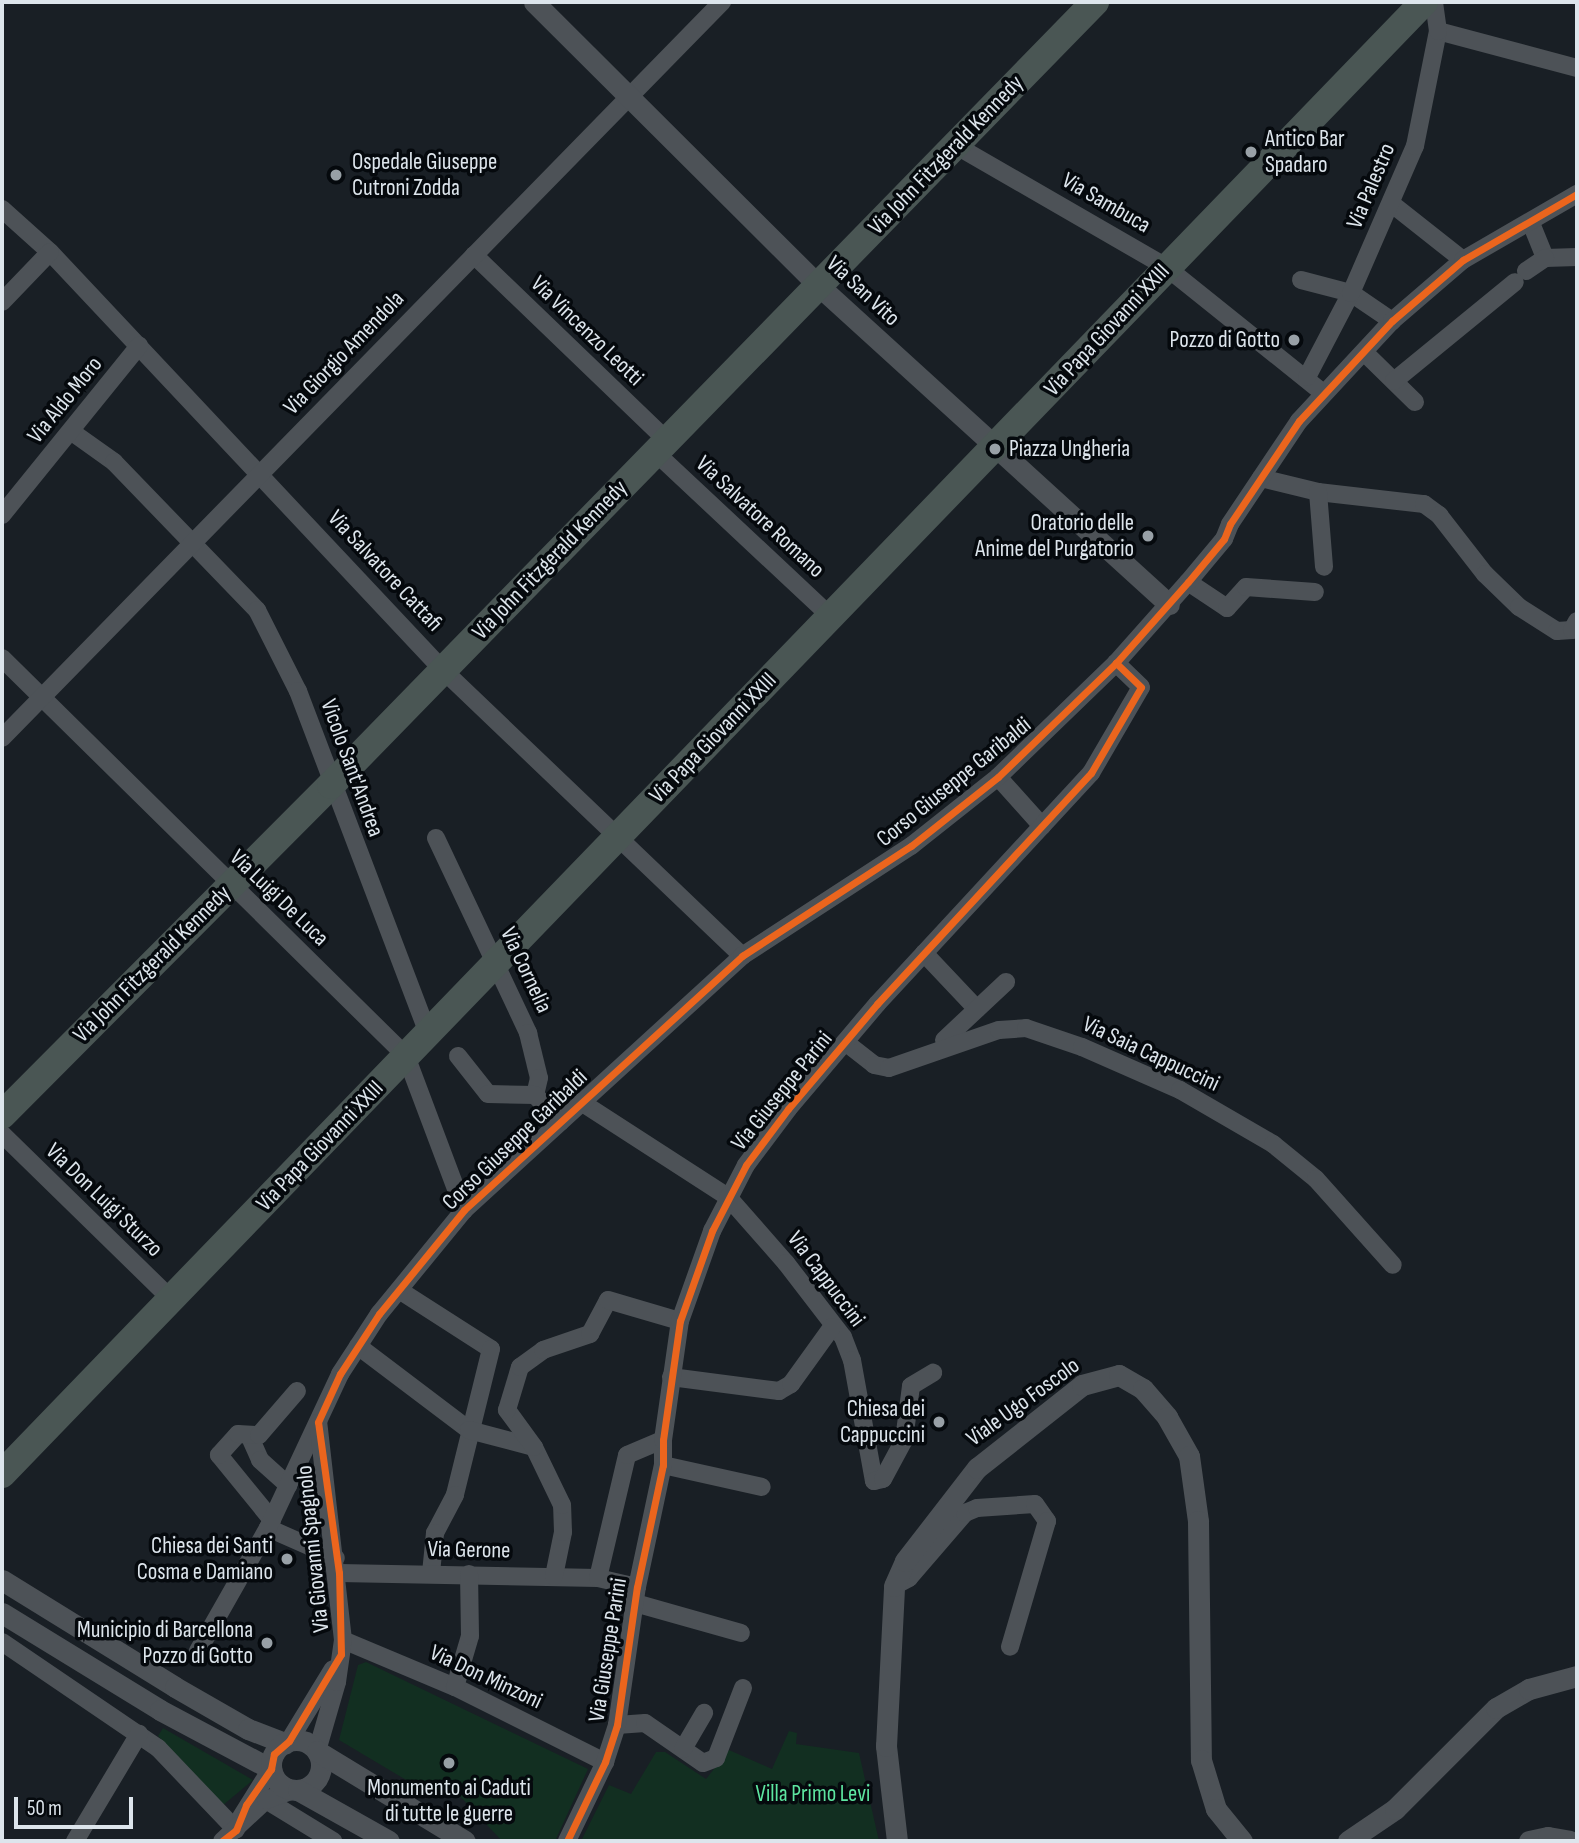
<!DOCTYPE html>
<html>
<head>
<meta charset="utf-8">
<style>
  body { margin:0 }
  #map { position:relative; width:1579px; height:1843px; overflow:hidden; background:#191f25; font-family:"Sofia Sans Condensed",sans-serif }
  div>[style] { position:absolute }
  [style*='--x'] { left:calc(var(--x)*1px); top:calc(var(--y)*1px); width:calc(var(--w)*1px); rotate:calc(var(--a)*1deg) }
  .green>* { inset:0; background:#122f21 }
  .minor>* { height:18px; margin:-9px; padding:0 9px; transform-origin:9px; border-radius:9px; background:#4d5257 }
  .tertiary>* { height:21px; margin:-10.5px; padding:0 10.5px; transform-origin:10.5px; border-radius:10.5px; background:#4d5257 }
  .tertiary>.ring { margin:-10.5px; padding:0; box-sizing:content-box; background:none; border:21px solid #4d5257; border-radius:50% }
  .primary>* { height:28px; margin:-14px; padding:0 14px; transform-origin:14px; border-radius:14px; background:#4a5654 }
  .cycleway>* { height:7px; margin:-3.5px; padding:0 3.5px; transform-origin:3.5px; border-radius:3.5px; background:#eb651d }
  .dots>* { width:19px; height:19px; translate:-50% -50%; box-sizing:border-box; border:4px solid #05090d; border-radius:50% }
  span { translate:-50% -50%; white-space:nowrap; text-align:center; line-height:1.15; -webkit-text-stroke:7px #05090d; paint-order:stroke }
  .poi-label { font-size:23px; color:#dde5ec }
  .left { translate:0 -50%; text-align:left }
  .right { translate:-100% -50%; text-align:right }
  .street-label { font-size:23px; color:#dde5ec }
  .park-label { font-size:23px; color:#5de5a0 }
  .frame { position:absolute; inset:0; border:4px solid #dde5ec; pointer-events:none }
  .scale { position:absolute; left:14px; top:1797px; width:119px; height:32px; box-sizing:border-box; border:4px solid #dde5ec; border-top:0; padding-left:9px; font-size:21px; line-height:24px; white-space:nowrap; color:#dde5ec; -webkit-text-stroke:5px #05090d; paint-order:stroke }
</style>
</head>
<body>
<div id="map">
  <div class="green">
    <div style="clip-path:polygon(366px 1662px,588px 1769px,555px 1841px,502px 1841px,458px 1794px,418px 1787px,339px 1740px,358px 1665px)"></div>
    <div style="clip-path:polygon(163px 1728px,253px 1780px,222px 1806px,158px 1736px)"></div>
    <div style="clip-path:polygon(789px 1731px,797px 1733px,796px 1744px,859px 1753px,879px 1841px,581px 1841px,609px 1785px,631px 1794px,656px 1752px,665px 1752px,706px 1779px,729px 1750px,772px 1769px)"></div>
  </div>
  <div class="minor">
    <div style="--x:1438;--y:31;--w:144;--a:14.9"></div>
    <div style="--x:955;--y:145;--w:244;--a:30"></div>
    <div style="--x:1166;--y:267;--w:201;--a:38.7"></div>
    <div style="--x:1392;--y:204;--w:90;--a:38.3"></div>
    <div style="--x:2;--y:209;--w:64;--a:41.9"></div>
    <div style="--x:50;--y:252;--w:574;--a:46.77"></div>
    <div style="--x:443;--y:670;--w:414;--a:43.7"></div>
    <div style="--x:1531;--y:223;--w:38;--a:68"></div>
    <div style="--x:1545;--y:258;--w:32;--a:-2"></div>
    <div style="--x:474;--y:255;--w:268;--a:43.9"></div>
    <div style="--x:1526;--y:271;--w:23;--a:-34"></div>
    <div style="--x:1301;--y:280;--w:52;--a:14.6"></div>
    <div style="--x:1351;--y:293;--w:50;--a:34.3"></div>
    <div style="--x:2;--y:302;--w:69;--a:-46.2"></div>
    <div style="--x:1365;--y:353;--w:70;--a:44.4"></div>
    <div style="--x:1307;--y:377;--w:95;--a:-62.4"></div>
    <div style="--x:1351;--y:293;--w:160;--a:-66.5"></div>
    <div style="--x:1415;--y:146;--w:117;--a:-78.7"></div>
    <div style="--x:1438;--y:31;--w:29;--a:-98"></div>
    <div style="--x:1394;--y:381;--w:156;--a:-39.3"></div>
    <div style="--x:72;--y:432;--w:52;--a:35.5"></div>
    <div style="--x:114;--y:462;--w:206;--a:46"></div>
    <div style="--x:257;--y:610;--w:91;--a:63.2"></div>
    <div style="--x:298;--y:691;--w:367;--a:69.2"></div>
    <div style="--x:656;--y:453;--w:240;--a:43.1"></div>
    <div style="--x:1261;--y:478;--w:59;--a:13.8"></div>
    <div style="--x:1318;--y:492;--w:107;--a:6.5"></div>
    <div style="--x:1424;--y:504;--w:19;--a:36"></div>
    <div style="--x:1439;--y:515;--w:75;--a:52.1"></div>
    <div style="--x:1485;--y:574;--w:47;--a:44.1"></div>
    <div style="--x:1519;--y:607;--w:45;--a:32.3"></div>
    <div style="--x:1557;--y:631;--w:15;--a:-4"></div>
    <div style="--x:1572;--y:630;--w:10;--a:-61"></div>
    <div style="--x:1318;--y:492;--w:75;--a:85.4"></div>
    <div style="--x:2;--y:515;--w:218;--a:-51"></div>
    <div style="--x:1188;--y:582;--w:47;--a:33.7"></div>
    <div style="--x:1227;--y:608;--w:28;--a:-48"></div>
    <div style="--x:1246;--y:587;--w:69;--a:4.1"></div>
    <div style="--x:2;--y:658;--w:567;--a:44.57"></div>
    <div style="--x:406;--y:1056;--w:165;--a:69.4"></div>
    <div style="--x:2;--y:738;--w:1030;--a:-45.63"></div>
    <div style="--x:998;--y:777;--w:66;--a:48.1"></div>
    <div style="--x:436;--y:838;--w:216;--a:64.7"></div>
    <div style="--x:528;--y:1033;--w:46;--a:76.3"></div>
    <div style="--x:539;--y:1078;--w:17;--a:103"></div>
    <div style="--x:535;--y:1095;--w:37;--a:47"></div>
    <div style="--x:924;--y:953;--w:77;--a:46.6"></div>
    <div style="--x:944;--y:1040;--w:85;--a:-43.1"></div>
    <div style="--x:845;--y:1042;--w:37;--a:38"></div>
    <div style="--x:874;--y:1065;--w:15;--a:11"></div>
    <div style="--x:889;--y:1068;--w:116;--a:-19.1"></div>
    <div style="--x:999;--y:1030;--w:27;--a:-4"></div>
    <div style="--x:1026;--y:1028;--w:59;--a:18.7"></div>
    <div style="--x:1082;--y:1047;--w:107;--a:23.7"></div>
    <div style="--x:1180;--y:1090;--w:108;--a:30.1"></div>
    <div style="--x:1273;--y:1144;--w:55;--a:39.1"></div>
    <div style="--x:1316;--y:1179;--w:115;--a:48.2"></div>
    <div style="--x:458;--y:1056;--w:48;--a:51.7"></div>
    <div style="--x:488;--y:1094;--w:47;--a:1.2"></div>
    <div style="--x:581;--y:1102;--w:175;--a:32.9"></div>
    <div style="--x:728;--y:1197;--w:88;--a:48.7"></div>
    <div style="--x:786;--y:1263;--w:93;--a:52.4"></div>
    <div style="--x:843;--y:1337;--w:25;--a:69"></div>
    <div style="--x:852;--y:1360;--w:123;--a:79.7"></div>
    <div style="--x:874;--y:1481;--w:9;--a:-13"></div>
    <div style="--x:883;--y:1479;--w:44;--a:-61.7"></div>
    <div style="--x:904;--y:1440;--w:54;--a:-82.6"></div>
    <div style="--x:911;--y:1386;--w:26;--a:-31"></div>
    <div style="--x:2;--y:1134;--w:238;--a:44.3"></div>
    <div style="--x:399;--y:1290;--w:109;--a:32.7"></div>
    <div style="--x:491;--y:1349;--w:150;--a:103.9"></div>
    <div style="--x:455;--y:1495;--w:43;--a:117.8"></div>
    <div style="--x:435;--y:1533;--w:40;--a:95.7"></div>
    <div style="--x:358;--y:1346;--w:139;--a:37.1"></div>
    <div style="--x:469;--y:1430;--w:67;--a:14.7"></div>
    <div style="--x:671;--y:1377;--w:109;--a:7.4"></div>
    <div style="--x:779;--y:1391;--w:14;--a:-30"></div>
    <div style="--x:791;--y:1384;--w:70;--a:-54.3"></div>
    <div style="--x:249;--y:1435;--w:27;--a:66"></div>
    <div style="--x:260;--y:1460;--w:38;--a:42"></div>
    <div style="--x:663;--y:1465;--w:101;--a:12.5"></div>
    <div style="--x:272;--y:1520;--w:84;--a:-129.2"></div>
    <div style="--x:219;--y:1455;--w:28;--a:-48"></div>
    <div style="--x:238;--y:1434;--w:21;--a:3"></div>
    <div style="--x:259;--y:1435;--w:58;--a:-49.2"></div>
    <div style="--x:268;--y:1528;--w:74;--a:23.8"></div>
    <div style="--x:339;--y:1573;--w:259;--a:1.1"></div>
    <div style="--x:598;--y:1578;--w:40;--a:13"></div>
    <div style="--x:554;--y:1576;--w:45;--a:-78.4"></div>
    <div style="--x:563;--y:1532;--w:27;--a:-92"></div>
    <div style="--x:562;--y:1505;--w:64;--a:-115.8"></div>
    <div style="--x:534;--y:1447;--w:46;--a:-126.1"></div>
    <div style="--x:507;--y:1410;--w:45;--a:-73.2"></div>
    <div style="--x:520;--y:1367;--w:29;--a:-36"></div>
    <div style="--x:543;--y:1350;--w:50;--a:-18.8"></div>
    <div style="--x:590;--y:1334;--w:38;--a:-62"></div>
    <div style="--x:608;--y:1300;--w:75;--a:16.3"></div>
    <div style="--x:598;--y:1578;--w:126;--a:-76.7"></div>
    <div style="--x:627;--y:1455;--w:39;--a:-23"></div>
    <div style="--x:894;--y:1586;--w:17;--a:-28"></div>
    <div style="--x:909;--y:1578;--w:86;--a:-49.3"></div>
    <div style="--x:965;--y:1513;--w:13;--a:-23"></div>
    <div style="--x:977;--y:1508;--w:58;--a:-3.9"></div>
    <div style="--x:1035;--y:1504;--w:21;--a:55"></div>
    <div style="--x:1047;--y:1521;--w:131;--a:106.4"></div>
    <div style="--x:635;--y:1603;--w:110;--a:15.8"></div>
    <div style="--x:343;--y:1640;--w:121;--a:22.8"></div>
    <div style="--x:455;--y:1687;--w:168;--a:26.6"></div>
    <div style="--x:2;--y:1642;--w:189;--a:34.2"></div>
    <div style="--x:158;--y:1748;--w:113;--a:46.4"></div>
    <div style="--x:198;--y:1651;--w:142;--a:-60.4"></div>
    <div style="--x:268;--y:1528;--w:170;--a:-64.9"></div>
    <div style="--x:340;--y:1374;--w:72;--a:-57"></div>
    <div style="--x:379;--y:1314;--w:134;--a:-50.7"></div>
    <div style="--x:464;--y:1210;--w:377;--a:-42.4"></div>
    <div style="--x:742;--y:956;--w:202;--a:-33.1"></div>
    <div style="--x:911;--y:846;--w:111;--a:-38.4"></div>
    <div style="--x:998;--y:777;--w:164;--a:-44"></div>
    <div style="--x:1116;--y:663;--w:108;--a:-48.4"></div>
    <div style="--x:1188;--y:582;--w:56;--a:-50.1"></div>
    <div style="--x:1224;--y:539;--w:16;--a:-68"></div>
    <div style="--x:1230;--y:524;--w:124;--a:-56.2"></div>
    <div style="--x:1299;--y:421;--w:137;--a:-47.1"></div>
    <div style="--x:1392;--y:321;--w:94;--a:-40.7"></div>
    <div style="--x:1463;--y:260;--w:132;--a:-30.1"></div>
    <div style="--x:455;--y:1687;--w:53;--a:-73.6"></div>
    <div style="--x:470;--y:1636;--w:62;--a:-90.9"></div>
    <div style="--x:617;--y:1725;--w:28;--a:-4"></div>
    <div style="--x:645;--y:1723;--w:70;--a:34.6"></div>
    <div style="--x:703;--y:1763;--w:14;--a:-21"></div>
    <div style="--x:716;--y:1758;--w:75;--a:-68.9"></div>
    <div style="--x:289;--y:1741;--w:84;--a:-58.6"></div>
    <div style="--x:683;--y:1749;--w:42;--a:-59.7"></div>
    <div style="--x:317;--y:1751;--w:72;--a:-73.8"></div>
    <div style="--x:337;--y:1682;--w:42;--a:-81.9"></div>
    <div style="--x:343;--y:1640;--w:219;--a:-96.5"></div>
    <div style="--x:266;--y:1800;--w:79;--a:31.5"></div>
    <div style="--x:241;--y:1817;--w:57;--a:-58"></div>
    <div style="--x:75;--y:1841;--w:125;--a:-59.1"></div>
    <div style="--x:222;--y:1841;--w:60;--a:-43"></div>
    <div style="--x:266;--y:1800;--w:30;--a:-20"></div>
    <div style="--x:567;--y:1841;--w:88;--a:-64.3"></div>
    <div style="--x:605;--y:1762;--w:39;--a:-72"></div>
    <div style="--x:617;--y:1725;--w:139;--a:-81.8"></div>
    <div style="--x:637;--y:1587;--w:125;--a:-78"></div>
    <div style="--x:663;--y:1465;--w:25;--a:-90"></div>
    <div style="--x:663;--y:1440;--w:120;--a:-81.9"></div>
    <div style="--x:680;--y:1321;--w:96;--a:-70.4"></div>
    <div style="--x:712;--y:1231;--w:74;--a:-62.7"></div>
    <div style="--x:746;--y:1165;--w:70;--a:-53.1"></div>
    <div style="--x:788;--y:1109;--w:138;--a:-49.7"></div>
    <div style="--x:877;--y:1004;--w:315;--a:-47.2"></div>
    <div style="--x:1091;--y:773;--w:99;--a:-59.8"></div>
    <div style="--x:1141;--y:687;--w:35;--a:-136"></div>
  </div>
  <div class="tertiary">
    <div style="--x:534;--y:2;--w:402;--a:44.9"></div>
    <div style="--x:819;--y:286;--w:473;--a:42.3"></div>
    <div style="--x:2;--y:1580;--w:203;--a:31.7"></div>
    <div style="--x:175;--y:1687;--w:84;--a:29.9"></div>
    <div style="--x:248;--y:1729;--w:40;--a:21"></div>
    <div style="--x:2;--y:1613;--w:185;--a:31.5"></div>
    <div style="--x:160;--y:1710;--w:126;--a:28"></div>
    <div class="ring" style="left:271px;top:1740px;width:29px;height:29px"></div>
    <div style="--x:317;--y:1751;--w:173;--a:31.3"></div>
    <div style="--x:298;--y:1790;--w:104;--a:29.3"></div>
    <div style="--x:897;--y:1841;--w:96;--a:-96.6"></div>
    <div style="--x:886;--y:1746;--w:160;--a:-87.1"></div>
    <div style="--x:894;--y:1586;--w:27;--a:-66"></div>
    <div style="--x:905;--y:1561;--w:118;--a:-52.3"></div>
    <div style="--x:977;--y:1468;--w:134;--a:-38.3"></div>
    <div style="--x:1082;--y:1385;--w:38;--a:-15"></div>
    <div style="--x:1119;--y:1375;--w:28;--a:30"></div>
    <div style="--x:1143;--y:1389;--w:37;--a:49"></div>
    <div style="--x:1167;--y:1417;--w:45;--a:60.6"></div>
    <div style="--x:1189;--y:1456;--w:66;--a:82.1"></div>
    <div style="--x:1198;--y:1521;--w:239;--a:89.3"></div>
    <div style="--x:1201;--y:1760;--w:51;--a:73"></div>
    <div style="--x:1216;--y:1809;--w:41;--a:50.9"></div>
    <div style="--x:1348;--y:1841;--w:57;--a:-34.2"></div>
    <div style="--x:1395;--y:1809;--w:143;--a:-45"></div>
    <div style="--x:1496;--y:1708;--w:38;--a:-30"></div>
    <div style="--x:1529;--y:1689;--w:50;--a:-15.2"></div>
    <div style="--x:1529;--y:1841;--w:19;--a:-12"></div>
    <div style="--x:1548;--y:1837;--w:22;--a:10"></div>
  </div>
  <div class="primary">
    <div style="--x:2;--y:1115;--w:466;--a:-45.1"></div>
    <div style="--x:331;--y:785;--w:1094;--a:-45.7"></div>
    <div style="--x:2;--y:1474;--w:2047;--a:-45.99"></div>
  </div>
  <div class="cycleway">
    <div style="--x:222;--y:1841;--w:18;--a:-38"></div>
    <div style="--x:236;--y:1830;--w:27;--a:-68"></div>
    <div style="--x:246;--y:1805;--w:44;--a:-55.2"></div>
    <div style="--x:271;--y:1769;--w:15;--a:-79"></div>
    <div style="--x:274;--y:1754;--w:20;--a:-41"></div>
    <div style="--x:289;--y:1741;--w:101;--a:-59.1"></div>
    <div style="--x:341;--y:1654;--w:81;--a:-91.4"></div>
    <div style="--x:339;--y:1573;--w:152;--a:-97.9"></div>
    <div style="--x:318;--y:1422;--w:53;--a:-65.4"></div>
    <div style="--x:340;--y:1374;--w:72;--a:-57"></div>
    <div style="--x:379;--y:1314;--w:134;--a:-50.7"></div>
    <div style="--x:464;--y:1210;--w:377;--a:-42.4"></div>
    <div style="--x:742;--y:956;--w:202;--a:-33.1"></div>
    <div style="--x:911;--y:846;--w:111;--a:-38.4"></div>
    <div style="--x:998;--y:777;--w:164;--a:-44"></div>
    <div style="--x:1116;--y:663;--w:108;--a:-48.4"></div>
    <div style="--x:1188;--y:582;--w:56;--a:-50.1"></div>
    <div style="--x:1224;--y:539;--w:16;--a:-68"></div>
    <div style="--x:1230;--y:524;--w:124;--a:-56.2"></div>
    <div style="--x:1299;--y:421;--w:137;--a:-47.1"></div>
    <div style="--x:1392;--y:321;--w:94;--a:-40.7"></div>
    <div style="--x:1463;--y:260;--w:132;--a:-30.1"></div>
    <div style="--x:567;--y:1841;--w:88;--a:-64.3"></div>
    <div style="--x:605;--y:1762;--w:39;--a:-72"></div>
    <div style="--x:617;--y:1725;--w:139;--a:-81.8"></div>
    <div style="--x:637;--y:1587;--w:125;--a:-78"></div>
    <div style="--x:663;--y:1465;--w:25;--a:-90"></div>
    <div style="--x:663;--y:1440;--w:120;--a:-81.9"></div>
    <div style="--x:680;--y:1321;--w:96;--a:-70.4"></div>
    <div style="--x:712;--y:1231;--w:74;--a:-62.7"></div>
    <div style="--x:746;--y:1165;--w:70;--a:-53.1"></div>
    <div style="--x:788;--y:1109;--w:138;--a:-49.7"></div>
    <div style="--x:877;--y:1004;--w:315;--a:-47.2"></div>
    <div style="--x:1091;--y:773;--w:99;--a:-59.8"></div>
    <div style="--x:1141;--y:687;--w:35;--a:-136"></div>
  </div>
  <div class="dots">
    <div style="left:1251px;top:152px;background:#98a0a6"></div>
    <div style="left:336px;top:175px;background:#98a0a6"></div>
    <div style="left:1294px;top:340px;background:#98a0a6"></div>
    <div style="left:995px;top:449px;background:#98a0a6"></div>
    <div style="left:1148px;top:536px;background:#98a0a6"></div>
    <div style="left:939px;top:1422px;background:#98a0a6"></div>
    <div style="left:287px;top:1559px;background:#98a0a6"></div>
    <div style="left:267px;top:1643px;background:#98a0a6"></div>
    <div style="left:449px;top:1763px;background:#98a0a6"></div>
  </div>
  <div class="poi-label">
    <span class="left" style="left:1265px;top:152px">Antico Bar<br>Spadaro</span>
    <span class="left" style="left:352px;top:175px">Ospedale Giuseppe<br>Cutroni Zodda</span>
    <span class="right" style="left:1280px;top:340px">Pozzo di Gotto</span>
    <span class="left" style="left:1009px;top:449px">Piazza Ungheria</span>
    <span class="right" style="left:1134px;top:536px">Oratorio delle<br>Anime del Purgatorio</span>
    <span class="right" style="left:925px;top:1422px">Chiesa dei<br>Cappuccini</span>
    <span class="right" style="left:273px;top:1559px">Chiesa dei Santi<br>Cosma e Damiano</span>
    <span class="right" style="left:253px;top:1643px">Municipio di Barcellona<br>Pozzo di Gotto</span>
    <span style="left:449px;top:1801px">Monumento ai Caduti<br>di tutte le guerre</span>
  </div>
  <div class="street-label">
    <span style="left:946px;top:155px;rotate:-46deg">Via John Fitzgerald Kennedy</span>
    <span style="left:1371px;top:186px;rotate:-67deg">Via Palestro</span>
    <span style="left:1106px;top:203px;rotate:30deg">Via Sambuca</span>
    <span style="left:863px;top:291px;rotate:43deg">Via San Vito</span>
    <span style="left:1107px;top:330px;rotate:-47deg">Via Papa Giovanni XXIII</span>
    <span style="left:587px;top:331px;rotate:44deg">Via Vincenzo Leotti</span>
    <span style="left:344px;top:353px;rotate:-46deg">Via Giorgio Amendola</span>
    <span style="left:65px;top:400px;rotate:-51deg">Via Aldo Moro</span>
    <span style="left:760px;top:517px;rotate:43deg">Via Salvatore Romano</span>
    <span style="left:550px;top:560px;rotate:-46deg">Via John Fitzgerald Kennedy</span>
    <span style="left:385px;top:571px;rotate:47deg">Via Salvatore Cattafi</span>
    <span style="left:713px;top:738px;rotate:-46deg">Via Papa Giovanni XXIII</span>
    <span style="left:352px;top:768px;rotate:70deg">Vicolo Sant'Andrea</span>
    <span style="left:954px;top:782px;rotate:-39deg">Corso Giuseppe Garibaldi</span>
    <span style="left:279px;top:898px;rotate:44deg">Via Luigi De Luca</span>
    <span style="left:152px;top:964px;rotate:-45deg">Via John Fitzgerald Kennedy</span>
    <span style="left:526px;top:970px;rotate:65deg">Via Cornelia</span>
    <span style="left:1151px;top:1054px;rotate:25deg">Via Saia Cappuccini</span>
    <span style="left:782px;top:1091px;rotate:-51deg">Via Giuseppe Parini</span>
    <span style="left:515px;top:1140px;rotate:-44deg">Corso Giuseppe Garibaldi</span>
    <span style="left:320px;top:1146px;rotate:-46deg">Via Papa Giovanni XXIII</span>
    <span style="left:104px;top:1200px;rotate:44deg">Via Don Luigi Sturzo</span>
    <span style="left:826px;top:1279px;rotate:53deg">Via Cappuccini</span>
    <span style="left:1023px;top:1402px;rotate:-36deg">Viale Ugo Foscolo</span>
    <span style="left:313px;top:1549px;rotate:-96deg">Via Giovanni Spagnolo</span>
    <span style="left:469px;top:1550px;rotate:1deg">Via Gerone</span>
    <span style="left:608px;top:1650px;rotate:-81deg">Via Giuseppe Parini</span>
    <span style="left:486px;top:1677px;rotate:25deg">Via Don Minzoni</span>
  </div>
  <div class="park-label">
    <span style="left:813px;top:1794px">Villa Primo Levi</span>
  </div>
  <div class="frame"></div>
  <div class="scale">50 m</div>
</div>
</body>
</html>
